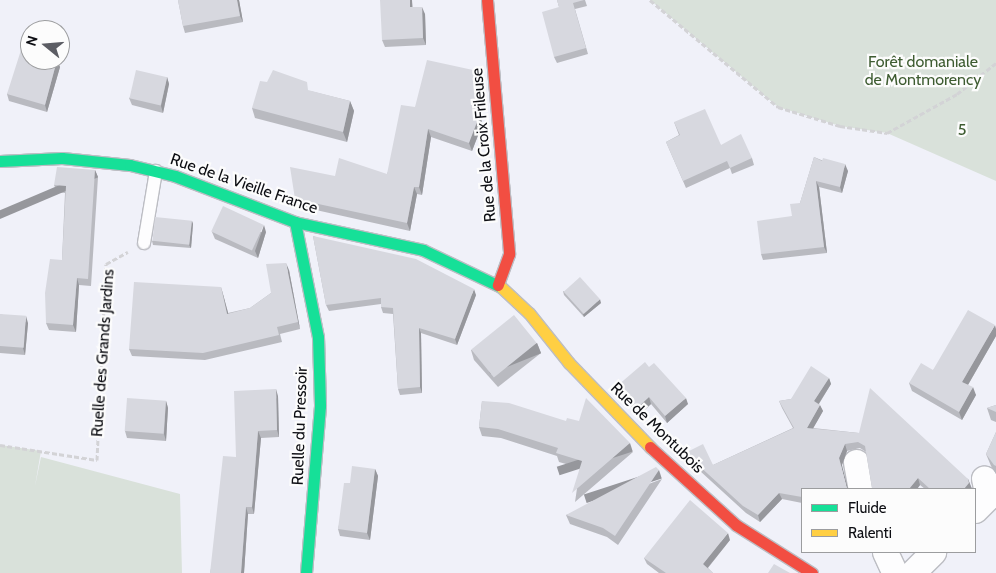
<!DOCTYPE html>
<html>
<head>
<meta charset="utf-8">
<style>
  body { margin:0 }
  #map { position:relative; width:996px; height:573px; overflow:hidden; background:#f0f1f9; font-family:Cabin,sans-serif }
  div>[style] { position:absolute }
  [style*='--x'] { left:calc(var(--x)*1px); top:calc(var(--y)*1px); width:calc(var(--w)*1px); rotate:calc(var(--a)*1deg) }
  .green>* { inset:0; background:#d9e1da }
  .path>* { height:3px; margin-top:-1.5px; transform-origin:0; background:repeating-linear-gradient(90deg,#d3d3d6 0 5px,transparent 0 7.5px) }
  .roads { filter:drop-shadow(1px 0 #bcbdc3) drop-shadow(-1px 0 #bcbdc3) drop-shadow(0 1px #bcbdc3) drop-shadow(0 -1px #bcbdc3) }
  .lane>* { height:12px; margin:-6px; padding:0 6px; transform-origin:6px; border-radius:6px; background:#fdfdfe }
  .street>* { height:25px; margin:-12.5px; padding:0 12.5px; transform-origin:12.5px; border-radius:12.5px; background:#fdfdfe }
  .fast>* { height:11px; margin:-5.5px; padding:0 5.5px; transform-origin:5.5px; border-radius:5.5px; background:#16e098 }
  .slow>* { height:11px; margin:-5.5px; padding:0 5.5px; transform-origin:5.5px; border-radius:5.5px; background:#ffcf43 }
  .jam>* { height:11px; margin:-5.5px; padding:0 5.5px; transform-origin:5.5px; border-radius:5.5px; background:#f24e42 }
  .wall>* { inset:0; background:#b9bac0 }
  .shaded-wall>* { inset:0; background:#96979c; transform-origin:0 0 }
  .building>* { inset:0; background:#d7d8df; transform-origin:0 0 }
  span { translate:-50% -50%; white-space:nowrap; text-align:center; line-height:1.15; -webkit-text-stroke:4.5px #fcfcfc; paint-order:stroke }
  .park-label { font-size:16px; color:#3e5c31 }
  .street-label { font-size:16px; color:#0d0e13 }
  .legend { position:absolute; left:801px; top:488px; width:175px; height:65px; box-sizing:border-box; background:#fcfcfc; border:1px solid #9c9d9f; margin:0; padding:6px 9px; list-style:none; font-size:15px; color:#0d0e13 }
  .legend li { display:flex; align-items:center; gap:10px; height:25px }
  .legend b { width:25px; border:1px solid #9c9d9f }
  .north { position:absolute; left:20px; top:20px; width:50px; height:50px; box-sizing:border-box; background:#fcfcfc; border:1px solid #9c9d9f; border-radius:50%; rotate:287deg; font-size:14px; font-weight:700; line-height:20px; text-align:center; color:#0d0e13 }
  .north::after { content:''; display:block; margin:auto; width:18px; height:22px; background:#5c5d64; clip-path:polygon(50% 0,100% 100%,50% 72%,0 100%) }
</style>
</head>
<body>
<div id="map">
  <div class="green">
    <div style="clip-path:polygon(650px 0,996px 0,996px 181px,887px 133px,840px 126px,778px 107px)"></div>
    <div style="clip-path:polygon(0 445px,41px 451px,35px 486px,41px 457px,180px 494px,182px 573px,0 573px)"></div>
  </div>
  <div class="path">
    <div style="--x:650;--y:0;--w:167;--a:39.9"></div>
    <div style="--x:778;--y:107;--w:65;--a:17"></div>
    <div style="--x:840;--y:126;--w:48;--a:8.5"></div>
    <div style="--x:887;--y:133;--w:80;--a:-29.1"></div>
    <div style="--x:957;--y:94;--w:50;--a:-38.5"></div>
    <div style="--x:0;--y:445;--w:98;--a:8.8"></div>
    <div style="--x:97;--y:460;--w:196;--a:-87.4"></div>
    <div style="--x:106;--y:264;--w:25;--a:-29"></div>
  </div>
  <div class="roads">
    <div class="lane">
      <div style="--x:144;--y:243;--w:73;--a:-80.5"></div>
    </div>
    <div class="street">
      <div style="--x:856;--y:462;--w:27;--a:80"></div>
      <div style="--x:975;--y:510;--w:18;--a:-45"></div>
      <div style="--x:988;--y:497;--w:19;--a:-102"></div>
      <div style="--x:885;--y:552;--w:23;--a:65"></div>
      <div style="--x:912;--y:573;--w:30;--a:-45"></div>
    </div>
    <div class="fast">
      <div style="--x:0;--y:161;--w:62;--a:-2.8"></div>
      <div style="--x:62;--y:158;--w:68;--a:5.9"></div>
      <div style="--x:130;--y:165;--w:46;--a:13.7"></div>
      <div style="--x:175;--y:176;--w:129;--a:21"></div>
      <div style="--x:295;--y:222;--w:131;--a:12.3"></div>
      <div style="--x:423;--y:250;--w:86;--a:25.4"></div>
      <div style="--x:295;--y:222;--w:117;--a:78.7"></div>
      <div style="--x:318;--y:337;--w:69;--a:88.3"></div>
      <div style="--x:320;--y:406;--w:168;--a:94.8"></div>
    </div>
    <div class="slow">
      <div style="--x:501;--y:287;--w:38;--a:43"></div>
      <div style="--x:529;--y:313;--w:64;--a:51.3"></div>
      <div style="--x:569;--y:363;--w:117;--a:46"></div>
    </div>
    <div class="jam">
      <div style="--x:487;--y:0;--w:255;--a:85"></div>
      <div style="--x:509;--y:254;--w:33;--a:110"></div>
      <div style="--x:650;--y:447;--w:116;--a:42.2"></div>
      <div style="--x:736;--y:525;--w:90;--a:32.3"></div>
    </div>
  </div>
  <div class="wall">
    <div style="clip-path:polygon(178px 0,239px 0,243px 22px,185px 33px,183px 26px)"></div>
    <div style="clip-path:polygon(557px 0,585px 0,587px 6px,575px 9px,588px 54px,557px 63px,554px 57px,559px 7px)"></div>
    <div style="clip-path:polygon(412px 7px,425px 14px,426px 45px,385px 47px,382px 40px)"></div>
    <div style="clip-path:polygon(30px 60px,57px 60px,60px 67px,47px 112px,9px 101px,7px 94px)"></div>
    <div style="clip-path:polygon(167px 77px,169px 84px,163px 113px,132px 105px,129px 98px)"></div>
    <div style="clip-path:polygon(476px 78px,482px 125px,472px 151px,431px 137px,422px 195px,417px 194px,410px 231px,298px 206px,295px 199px,335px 176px,387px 174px,415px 107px)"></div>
    <div style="clip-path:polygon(310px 91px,350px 101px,354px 111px,347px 142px,255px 118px,252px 108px)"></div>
    <div style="clip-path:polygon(674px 122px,721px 145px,752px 158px,754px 165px,732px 174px,730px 168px,686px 188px,666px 142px,679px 135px)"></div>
    <div style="clip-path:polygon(814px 157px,848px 171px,842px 193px,819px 187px,827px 253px,763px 260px,761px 254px,792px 216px,800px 203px)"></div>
    <div style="clip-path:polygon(95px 170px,98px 177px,91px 286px,79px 285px,76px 332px,49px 330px,46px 323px,62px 260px,65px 193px,57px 192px,54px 185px)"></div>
    <div style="clip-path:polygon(192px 221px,193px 224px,191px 248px,153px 245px,152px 241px)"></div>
    <div style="clip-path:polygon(212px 232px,266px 232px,258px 258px,215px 239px)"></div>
    <div style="clip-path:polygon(313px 236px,476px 295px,457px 345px,421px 333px,422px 393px,400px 395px,398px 389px,393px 314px,383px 313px,381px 307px,381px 304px,329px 311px,326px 305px)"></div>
    <div style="clip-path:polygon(289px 270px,300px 329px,280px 334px,282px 342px,205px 360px,132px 356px,129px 349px,221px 287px,228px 313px,250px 308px,271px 293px)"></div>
    <div style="clip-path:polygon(563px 291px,601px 303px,584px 317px,564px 295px)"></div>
    <div style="clip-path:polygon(0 314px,28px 323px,25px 355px,0 353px)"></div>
    <div style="clip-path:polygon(996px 329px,996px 336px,968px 385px,976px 395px,962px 420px,912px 391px,909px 383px,933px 370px)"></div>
    <div style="clip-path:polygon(537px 343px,541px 353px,498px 387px,474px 360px,471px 350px)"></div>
    <div style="clip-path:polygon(649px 367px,688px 404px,667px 423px,651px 404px,639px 415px,619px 393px,617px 386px)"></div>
    <div style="clip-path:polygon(829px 378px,831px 384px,819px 404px,823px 411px,813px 428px,859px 433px,968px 479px,972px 489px,925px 489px,920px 485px,917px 489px,870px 489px,872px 488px,866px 452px,860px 448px,847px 451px,842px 465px,802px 489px,802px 503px,782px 499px,760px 522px,746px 513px,688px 460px,685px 453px,713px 465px,793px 428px,782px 408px,779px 401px,791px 399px)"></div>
    <div style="clip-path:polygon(278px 396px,279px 437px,261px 438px,254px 514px,248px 514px,244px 573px,210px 573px,236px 457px)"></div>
    <div style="clip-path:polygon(166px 401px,168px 408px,166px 441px,127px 438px,125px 431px)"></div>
    <div style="clip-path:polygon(482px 401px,633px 452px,575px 502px,580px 468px,559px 462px,557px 456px,501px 438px,482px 436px,479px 427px)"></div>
    <div style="clip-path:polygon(996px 405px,996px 422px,991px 420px,987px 408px)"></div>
    <div style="clip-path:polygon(996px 432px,996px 474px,991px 466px,986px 454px)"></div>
    <div style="clip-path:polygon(375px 469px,378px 476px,370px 540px,340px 536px,338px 529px,350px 483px)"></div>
    <div style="clip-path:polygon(662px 479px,618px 545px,607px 537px,570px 524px,566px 515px)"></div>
    <div style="clip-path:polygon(730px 540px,708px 568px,713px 573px,659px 573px,647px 564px,644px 558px)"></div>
  </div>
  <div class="shaded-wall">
    <div style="clip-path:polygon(237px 0,239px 0,243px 22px,240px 16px)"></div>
    <div style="clip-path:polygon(410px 0,412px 0,413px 14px,410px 7px)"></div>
    <div style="clip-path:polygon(422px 7px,425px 14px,426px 45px,423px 38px)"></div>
    <div style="clip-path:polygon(57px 60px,60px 67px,47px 112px,45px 105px)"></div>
    <div style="clip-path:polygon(473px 70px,476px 78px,482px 125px,472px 151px,469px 143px)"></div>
    <div style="clip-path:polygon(167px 77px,169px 84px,163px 113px,161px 106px)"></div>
    <div style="clip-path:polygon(350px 101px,354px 111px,347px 142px,343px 132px)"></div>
    <div style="clip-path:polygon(428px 129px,431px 137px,422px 195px,419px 187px)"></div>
    <div style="clip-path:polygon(845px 164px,848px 171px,842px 193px,840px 187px)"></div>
    <div style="left:95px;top:170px;width:8px;height:109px;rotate:67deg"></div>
    <div style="clip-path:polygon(816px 181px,819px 187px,827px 253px,824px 247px)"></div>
    <div style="clip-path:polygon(414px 187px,417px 194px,410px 231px,407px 223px)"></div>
    <div style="clip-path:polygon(192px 221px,193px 224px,191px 248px,189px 245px)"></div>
    <div style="clip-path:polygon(264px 225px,266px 232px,258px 258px,255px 251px)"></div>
    <div style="clip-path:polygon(286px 263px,289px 270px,300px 329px,298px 322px)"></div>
    <div style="clip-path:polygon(77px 278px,79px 285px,76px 332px,73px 325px)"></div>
    <div style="clip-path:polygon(221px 287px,223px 294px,230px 320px,227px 314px)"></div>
    <div style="clip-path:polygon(474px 289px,476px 295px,457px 345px,455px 339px)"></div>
    <div style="clip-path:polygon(600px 299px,601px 303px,584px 317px,583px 314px)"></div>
    <div style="clip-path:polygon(26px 316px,28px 323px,25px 355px,23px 348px)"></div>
    <div style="clip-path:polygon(995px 325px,996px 329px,996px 336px,965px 390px,962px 382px)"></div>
    <div style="clip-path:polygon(419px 328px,421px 333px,422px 393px,420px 387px)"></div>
    <div style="left:537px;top:343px;width:11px;height:55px;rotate:68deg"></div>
    <div style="clip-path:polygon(829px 378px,831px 384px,816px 408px,814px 401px)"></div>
    <div style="clip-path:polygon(973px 387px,976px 395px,962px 420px,959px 412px)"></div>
    <div style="clip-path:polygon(276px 389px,278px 396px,279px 437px,277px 430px)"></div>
    <div style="clip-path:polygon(649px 397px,651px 404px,639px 415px,637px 408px)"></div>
    <div style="clip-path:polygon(686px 398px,688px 404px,667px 423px,665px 416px)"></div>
    <div style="clip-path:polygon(166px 401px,168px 408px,166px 441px,164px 434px)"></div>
    <div style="clip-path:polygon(820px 405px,823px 411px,810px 434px,807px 428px)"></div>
    <div style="clip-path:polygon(258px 431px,261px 438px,254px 514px,252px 507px)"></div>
    <div style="left:630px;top:443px;width:9px;height:77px;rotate:72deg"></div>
    <div style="clip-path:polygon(845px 444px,847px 451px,842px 465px,848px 489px,847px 489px,839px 458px)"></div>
    <div style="clip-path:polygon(375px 469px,378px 476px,370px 540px,367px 533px)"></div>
    <div style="left:659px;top:470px;width:9px;height:79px;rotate:72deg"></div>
    <div style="clip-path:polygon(918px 478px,920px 485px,917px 489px,909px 489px)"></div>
    <div style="clip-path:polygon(968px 479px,972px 489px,964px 489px)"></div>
    <div style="clip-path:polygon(779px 493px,782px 499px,760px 522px,758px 515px)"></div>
    <div style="clip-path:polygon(246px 507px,248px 514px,244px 573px,241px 573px)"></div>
    <div style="clip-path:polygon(728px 533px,730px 540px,705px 571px,703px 564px)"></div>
  </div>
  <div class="building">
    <div style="clip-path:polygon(178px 0,237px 0,240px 16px,183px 26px)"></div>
    <div style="clip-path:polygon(380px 0,410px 0,410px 7px,422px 7px,423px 38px,382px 40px)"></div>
    <div style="clip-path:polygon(557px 0,584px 0,573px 3px,586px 48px,554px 57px,542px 12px,559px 7px)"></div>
    <div style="clip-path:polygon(21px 50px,30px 50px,30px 60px,57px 60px,45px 105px,7px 94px)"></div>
    <div style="clip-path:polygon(427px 60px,473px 70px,479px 117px,469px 143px,428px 129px,419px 187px,414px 187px,407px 223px,295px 199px,290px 167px,335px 176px,339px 158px,387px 174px,401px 105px,415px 107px)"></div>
    <div style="left:136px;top:70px;width:32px;height:29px;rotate:13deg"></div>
    <div style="clip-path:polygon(273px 70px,307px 82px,308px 90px,350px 101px,343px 132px,252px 108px,260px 81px,267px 82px)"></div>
    <div style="clip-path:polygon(705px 109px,721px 145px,741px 134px,752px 158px,730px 168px,727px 161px,683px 181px,666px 142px,680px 135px,674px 122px)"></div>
    <div style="clip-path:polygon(814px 157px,822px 161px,823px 158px,845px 164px,840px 187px,816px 181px,824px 247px,761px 254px,757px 221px,792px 216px,790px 204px,800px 203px)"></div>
    <div style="clip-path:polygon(57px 167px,95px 170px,88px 279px,77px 278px,73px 325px,46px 323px,45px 293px,50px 259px,62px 260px,66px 186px,54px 185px)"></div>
    <div style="left:223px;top:206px;width:45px;height:28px;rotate:25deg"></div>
    <div style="left:155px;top:217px;width:37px;height:24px;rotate:6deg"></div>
    <div style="clip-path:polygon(313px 236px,416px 259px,474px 289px,455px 339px,419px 328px,420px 387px,398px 389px,393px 308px,381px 307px,381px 298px,326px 305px)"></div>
    <div style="clip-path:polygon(286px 263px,298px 322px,277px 327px,279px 335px,203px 353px,129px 349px,134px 282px,221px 287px,227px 314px,250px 308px,271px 293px,266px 264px)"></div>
    <div style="left:580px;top:277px;width:30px;height:22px;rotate:48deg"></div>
    <div style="clip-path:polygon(968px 310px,995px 325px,962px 382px,973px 387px,959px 412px,909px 383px,921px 363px,933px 370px)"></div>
    <div style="left:0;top:314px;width:26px;height:32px;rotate:4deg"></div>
    <div style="left:514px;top:315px;width:36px;height:55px;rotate:51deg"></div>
    <div style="clip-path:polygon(645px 362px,649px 367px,654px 363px,686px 398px,665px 416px,649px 397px,637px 408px,617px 386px)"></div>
    <div style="clip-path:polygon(811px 366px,829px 378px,814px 401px,820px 405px,807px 428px,859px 433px,870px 388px,968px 479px,969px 483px,964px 489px,930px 489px,918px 478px,909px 489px,870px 489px,872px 488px,865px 446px,858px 442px,845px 444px,839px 458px,847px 489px,802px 489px,802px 497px,779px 493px,758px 515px,743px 506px,685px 453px,703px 444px,713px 465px,794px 428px,779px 401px,791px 399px)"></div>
    <div style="clip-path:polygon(276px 389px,277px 430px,258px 431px,252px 507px,246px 507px,241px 573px,210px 573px,223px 456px,236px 457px,234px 391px)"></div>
    <div style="left:127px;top:398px;width:39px;height:33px;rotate:4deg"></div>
    <div style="clip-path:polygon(586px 398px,630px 443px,572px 493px,582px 461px,556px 453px,558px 448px,498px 429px,479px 427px,482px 401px,509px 403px,566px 421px,567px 418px,579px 421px)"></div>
    <div style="clip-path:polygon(996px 405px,996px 412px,987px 408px)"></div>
    <div style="clip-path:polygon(996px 432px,996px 466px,994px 465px,986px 454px)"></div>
    <div style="clip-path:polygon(352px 466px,375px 469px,367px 533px,338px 529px,344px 483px,350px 483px)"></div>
    <div style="clip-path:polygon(656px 467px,659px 470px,615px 536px,603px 528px,566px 515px)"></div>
    <div style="clip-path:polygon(690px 500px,728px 533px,703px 564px,713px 573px,666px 573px,644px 558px)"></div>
    <div style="clip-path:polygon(774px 564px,790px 573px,768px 573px)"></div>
  </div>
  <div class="park-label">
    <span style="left:923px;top:71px">Forêt domaniale<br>de Montmorency</span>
    <span style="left:962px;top:130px">5</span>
  </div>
  <div class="street-label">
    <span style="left:484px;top:145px;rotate:-95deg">Rue de la Croix Frileuse</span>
    <span style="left:244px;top:184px;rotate:19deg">Rue de la Vieille France</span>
    <span style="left:103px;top:353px;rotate:-86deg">Ruelle des Grands Jardins</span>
    <span style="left:300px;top:426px;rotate:-88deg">Ruelle du Pressoir</span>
    <span style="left:657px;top:428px;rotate:44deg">Rue de Montubois</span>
  </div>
  <ul class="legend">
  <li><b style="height:6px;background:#16e098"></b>Fluide</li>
  <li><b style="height:6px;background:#ffcf43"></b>Ralenti</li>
  </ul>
  <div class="north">N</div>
</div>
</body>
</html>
